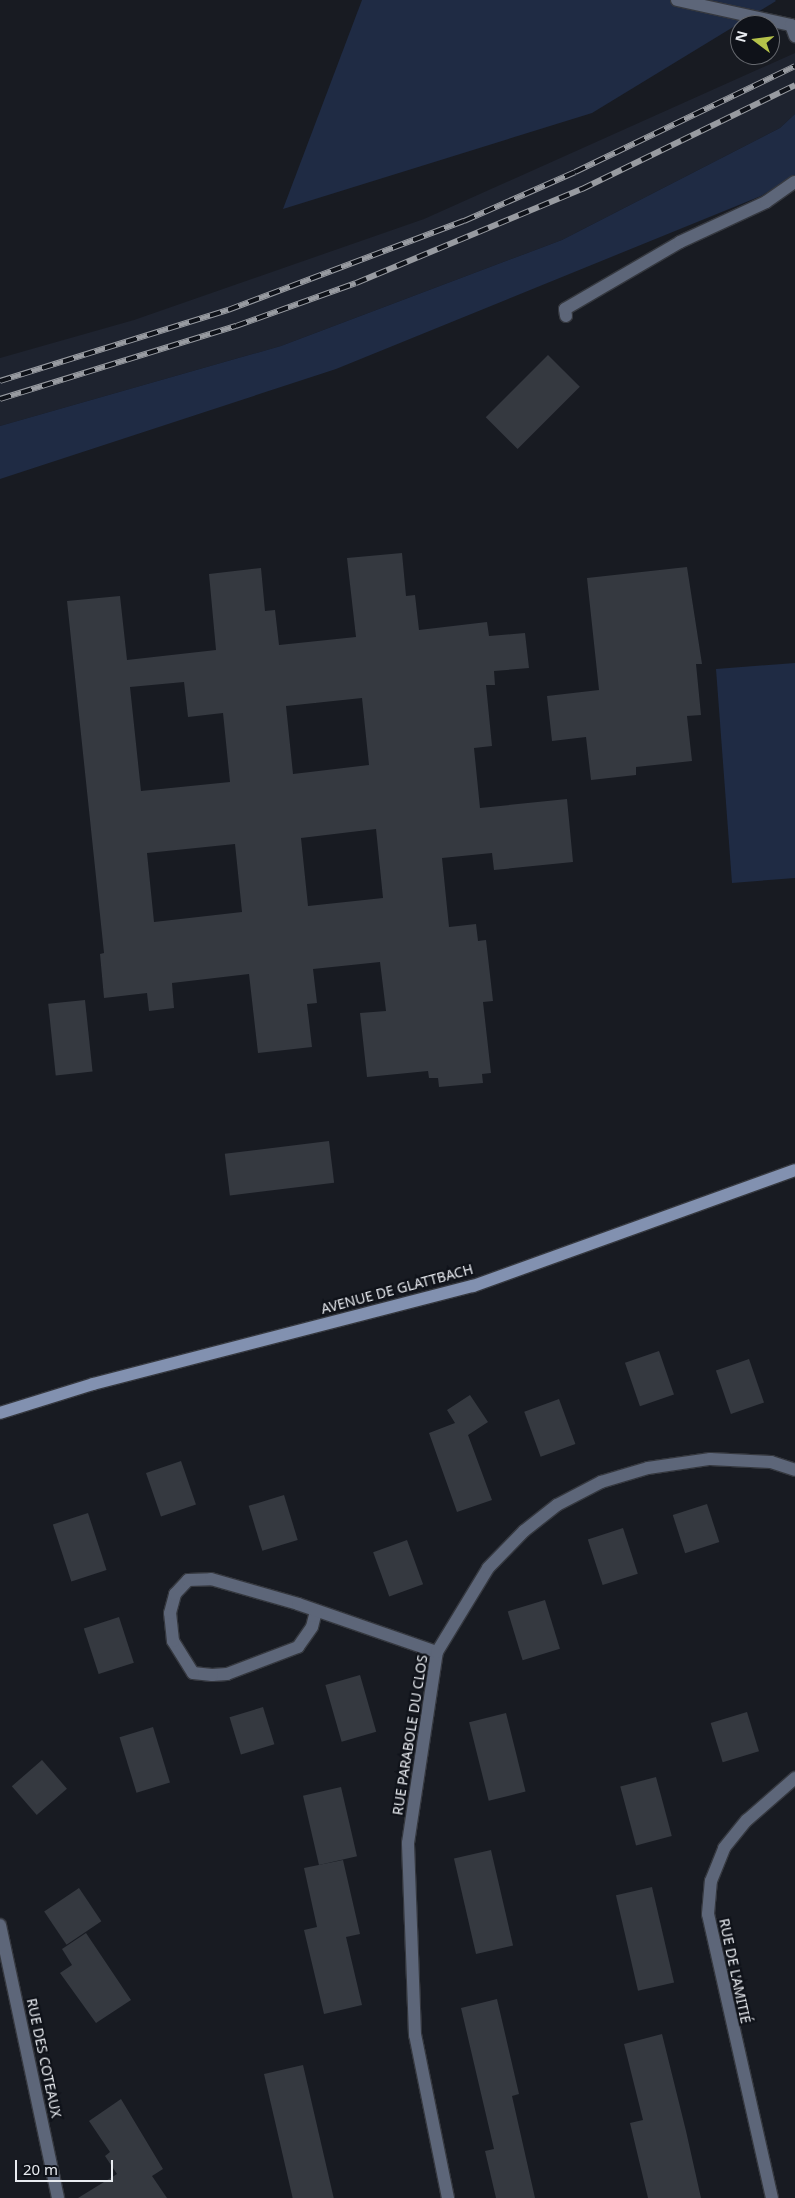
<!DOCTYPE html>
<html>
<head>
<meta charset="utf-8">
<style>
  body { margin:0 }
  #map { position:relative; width:795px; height:2198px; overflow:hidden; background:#181b22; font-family:"Noto Sans",sans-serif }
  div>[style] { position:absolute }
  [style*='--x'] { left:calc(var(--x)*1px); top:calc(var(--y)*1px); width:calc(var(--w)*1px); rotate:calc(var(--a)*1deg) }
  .built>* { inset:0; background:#1e232f }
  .green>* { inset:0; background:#1f2b44 }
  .building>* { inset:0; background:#353940; transform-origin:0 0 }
  .roads { filter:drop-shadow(1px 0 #35383f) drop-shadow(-1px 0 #35383f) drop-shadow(0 1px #35383f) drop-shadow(0 -1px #35383f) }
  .lane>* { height:12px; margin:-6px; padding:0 6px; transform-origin:6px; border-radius:6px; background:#5d6679 }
  .street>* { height:12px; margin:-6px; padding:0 6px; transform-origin:6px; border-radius:6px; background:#5d6679 }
  .secondary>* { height:12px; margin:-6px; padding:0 6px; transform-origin:6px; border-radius:6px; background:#8291b0 }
  .rail>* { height:5.5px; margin-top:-2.75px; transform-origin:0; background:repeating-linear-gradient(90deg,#0f1219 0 11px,#989ba1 0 22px); box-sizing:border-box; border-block:1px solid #989ba1 }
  span { translate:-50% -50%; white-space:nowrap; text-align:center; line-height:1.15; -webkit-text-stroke:4.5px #0f1219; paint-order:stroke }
  .street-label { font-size:14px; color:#e8ebf0 }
  .north { position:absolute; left:730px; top:15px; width:50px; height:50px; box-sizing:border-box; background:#0f1219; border:1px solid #66696f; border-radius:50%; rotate:285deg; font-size:14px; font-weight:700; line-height:20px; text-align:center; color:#e8ebf0 }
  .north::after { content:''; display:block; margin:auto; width:18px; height:22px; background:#b5c24a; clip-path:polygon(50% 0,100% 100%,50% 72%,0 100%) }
  .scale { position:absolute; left:15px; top:2160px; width:98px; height:22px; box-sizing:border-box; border:2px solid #e8ebf0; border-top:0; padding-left:6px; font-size:15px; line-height:18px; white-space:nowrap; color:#e8ebf0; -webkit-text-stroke:4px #0f1219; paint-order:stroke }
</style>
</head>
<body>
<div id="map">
  <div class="built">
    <div style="clip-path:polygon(795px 53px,795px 114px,780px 128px,562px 240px,281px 346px,0 426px,0 358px,134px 320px,424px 219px)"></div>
  </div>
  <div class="green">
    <div style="clip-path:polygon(362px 0,775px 0,776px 1px,592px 113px,283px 209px)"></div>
    <div style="clip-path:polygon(795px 114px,795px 175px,761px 196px,336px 369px,0 479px,0 426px,281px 346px,562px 240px,780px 128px)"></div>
    <div style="clip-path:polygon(795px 663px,795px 878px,732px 883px,716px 669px)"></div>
  </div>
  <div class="building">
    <div style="left:548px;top:355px;width:45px;height:88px;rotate:45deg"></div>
    <div style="clip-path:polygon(evenodd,402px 553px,406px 596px,415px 595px,419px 630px,487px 622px,489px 636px,525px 633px,529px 668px,494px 671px,495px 685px,486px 685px,492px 746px,474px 748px,480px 808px,567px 799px,573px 862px,494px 870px,492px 853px,442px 858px,449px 927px,476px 924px,478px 941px,486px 940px,493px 1001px,483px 1002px,491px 1073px,482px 1074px,483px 1083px,439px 1087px,438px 1078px,429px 1078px,428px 1071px,367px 1077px,360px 1013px,386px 1011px,380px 962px,313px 969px,317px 1003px,307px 1004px,312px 1047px,258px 1053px,249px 974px,172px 983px,174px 1008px,149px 1011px,147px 993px,104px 998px,100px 954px,104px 953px,67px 601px,120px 596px,127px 660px,216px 650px,209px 574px,261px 568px,265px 611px,275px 610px,279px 645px,356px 637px,347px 558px,402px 553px,184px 682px,188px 717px,223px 713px,230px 782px,141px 791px,130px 687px,184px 682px,402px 553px,362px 698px,369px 765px,293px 774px,286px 706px,362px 698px,402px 553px,376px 829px,383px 898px,308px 906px,301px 838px,376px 829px,402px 553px,235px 844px,242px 912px,154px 922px,147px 853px,235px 844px)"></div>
    <div style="clip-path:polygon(687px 567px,702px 664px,696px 664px,701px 715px,687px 716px,692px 761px,636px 767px,636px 775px,591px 780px,586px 737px,552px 741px,547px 696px,599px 690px,587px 578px)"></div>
    <div style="left:85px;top:1000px;width:72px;height:37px;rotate:84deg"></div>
    <div style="left:329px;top:1141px;width:42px;height:105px;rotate:83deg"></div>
    <div style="left:659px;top:1351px;width:46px;height:36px;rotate:71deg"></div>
    <div style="left:749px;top:1359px;width:46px;height:35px;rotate:71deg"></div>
    <div style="clip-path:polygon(470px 1395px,488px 1422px,468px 1435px,492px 1500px,457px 1512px,429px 1433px,455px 1423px,447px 1410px)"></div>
    <div style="left:559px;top:1399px;width:48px;height:37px;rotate:70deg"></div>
    <div style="left:181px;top:1461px;width:46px;height:37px;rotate:71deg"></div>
    <div style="left:284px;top:1495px;width:47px;height:37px;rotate:73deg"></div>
    <div style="left:707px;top:1504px;width:40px;height:36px;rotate:72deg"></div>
    <div style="left:88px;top:1513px;width:60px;height:37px;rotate:72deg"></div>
    <div style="left:623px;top:1528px;width:48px;height:37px;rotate:72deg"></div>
    <div style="left:407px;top:1540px;width:47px;height:36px;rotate:70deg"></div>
    <div style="left:545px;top:1600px;width:51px;height:39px;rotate:73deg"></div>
    <div style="left:119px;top:1617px;width:48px;height:37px;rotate:72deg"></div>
    <div style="left:360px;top:1675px;width:59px;height:36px;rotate:74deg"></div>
    <div style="left:263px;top:1707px;width:39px;height:35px;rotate:73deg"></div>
    <div style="left:747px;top:1712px;width:41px;height:38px;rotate:73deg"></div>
    <div style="left:506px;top:1713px;width:81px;height:38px;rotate:76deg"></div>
    <div style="left:153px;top:1727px;width:58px;height:35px;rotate:73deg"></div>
    <div style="left:42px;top:1760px;width:38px;height:40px;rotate:49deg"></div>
    <div style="left:656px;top:1777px;width:61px;height:37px;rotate:75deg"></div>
    <div style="left:341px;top:1787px;width:71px;height:39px;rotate:77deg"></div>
    <div style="left:491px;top:1850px;width:98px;height:38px;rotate:77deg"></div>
    <div style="clip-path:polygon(343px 1860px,360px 1934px,346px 1937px,362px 2005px,324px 2014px,304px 1930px,317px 1927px,304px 1868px)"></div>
    <div style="left:652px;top:1887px;width:98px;height:37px;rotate:77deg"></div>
    <div style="left:79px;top:1888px;width:40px;height:42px;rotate:56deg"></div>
    <div style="clip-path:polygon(86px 1933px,131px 2000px,96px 2023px,60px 1973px,72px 1965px,62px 1949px)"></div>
    <div style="clip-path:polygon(497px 1999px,519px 2094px,512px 2096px,535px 2198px,496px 2198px,485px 2151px,494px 2149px,461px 2008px)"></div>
    <div style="clip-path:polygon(662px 2034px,686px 2131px,701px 2198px,648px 2198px,630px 2123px,643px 2120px,624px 2044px)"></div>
    <div style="left:303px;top:2065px;width:137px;height:40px;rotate:77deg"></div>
    <div style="clip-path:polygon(121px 2099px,163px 2169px,152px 2176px,167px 2198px,78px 2198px,117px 2174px,105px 2156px,110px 2152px,89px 2121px)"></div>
  </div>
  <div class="roads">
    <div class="lane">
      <div style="--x:566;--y:316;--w:7;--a:-98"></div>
      <div style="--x:565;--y:309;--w:133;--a:-30.2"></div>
      <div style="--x:680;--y:242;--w:95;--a:-24.9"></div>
      <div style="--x:766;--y:202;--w:35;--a:-35"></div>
    </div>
    <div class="street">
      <div style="--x:677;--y:0;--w:117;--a:12.4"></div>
      <div style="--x:791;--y:25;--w:12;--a:70"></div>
      <div style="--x:316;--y:1611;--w:16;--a:104"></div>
      <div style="--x:312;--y:1627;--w:24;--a:125"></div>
      <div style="--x:298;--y:1647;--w:76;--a:159.2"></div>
      <div style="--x:227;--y:1674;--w:15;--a:176"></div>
      <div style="--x:212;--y:1675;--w:19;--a:-174"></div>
      <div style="--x:193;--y:1673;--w:38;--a:-122"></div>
      <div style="--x:173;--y:1641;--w:28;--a:-96"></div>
      <div style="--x:170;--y:1613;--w:20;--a:-75"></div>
      <div style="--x:175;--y:1594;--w:19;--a:-47"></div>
      <div style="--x:188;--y:1580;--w:23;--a:-2"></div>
      <div style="--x:211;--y:1579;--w:91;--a:16"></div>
      <div style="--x:298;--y:1604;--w:147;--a:19.1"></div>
      <div style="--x:0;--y:1925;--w:279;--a:78"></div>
      <div style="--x:448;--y:2198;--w:166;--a:-101.4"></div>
      <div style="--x:415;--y:2035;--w:192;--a:-92.1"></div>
      <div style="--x:408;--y:1843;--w:193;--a:-81.4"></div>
      <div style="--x:437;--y:1652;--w:98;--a:-58.7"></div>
      <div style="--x:488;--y:1568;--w:52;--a:-45.8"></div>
      <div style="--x:524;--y:1531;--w:42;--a:-38.2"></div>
      <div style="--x:557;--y:1505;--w:50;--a:-27.6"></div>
      <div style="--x:601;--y:1482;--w:49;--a:-16.6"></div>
      <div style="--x:648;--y:1468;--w:63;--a:-8.3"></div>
      <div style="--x:710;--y:1459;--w:61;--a:2.8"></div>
      <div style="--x:771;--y:1462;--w:25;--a:18"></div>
      <div style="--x:772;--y:2198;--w:291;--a:-102.7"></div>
      <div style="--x:708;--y:1914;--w:33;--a:-85"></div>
      <div style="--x:711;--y:1881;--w:35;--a:-68"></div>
      <div style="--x:724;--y:1848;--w:36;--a:-51"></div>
      <div style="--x:747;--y:1820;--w:64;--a:-41.2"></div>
    </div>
    <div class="secondary">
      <div style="--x:0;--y:1413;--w:97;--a:-17.3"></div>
      <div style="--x:93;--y:1384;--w:392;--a:-14.5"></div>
      <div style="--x:473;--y:1286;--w:342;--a:-19.8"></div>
    </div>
  </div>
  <div class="rail">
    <div style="--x:0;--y:381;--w:239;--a:-17.3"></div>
    <div style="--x:228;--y:310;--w:252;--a:-20.7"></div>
    <div style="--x:464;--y:221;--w:121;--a:-23.8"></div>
    <div style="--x:575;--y:172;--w:244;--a:-25.7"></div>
    <div style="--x:0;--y:399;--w:247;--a:-17.2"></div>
    <div style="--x:236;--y:326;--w:127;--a:-19.7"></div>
    <div style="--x:356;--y:283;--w:245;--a:-22.6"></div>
    <div style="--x:582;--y:189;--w:237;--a:-26"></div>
  </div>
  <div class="street-label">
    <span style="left:397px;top:1289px;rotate:-15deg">AVENUE DE GLATTBACH</span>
    <span style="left:410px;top:1735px;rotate:-81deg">RUE PARABOLE DU CLOS</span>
    <span style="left:735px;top:1971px;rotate:78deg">RUE DE L'AMITIÉ</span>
    <span style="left:44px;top:2058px;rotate:78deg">RUE DES COTEAUX</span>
  </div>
  <div class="north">N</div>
  <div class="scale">20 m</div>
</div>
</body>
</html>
